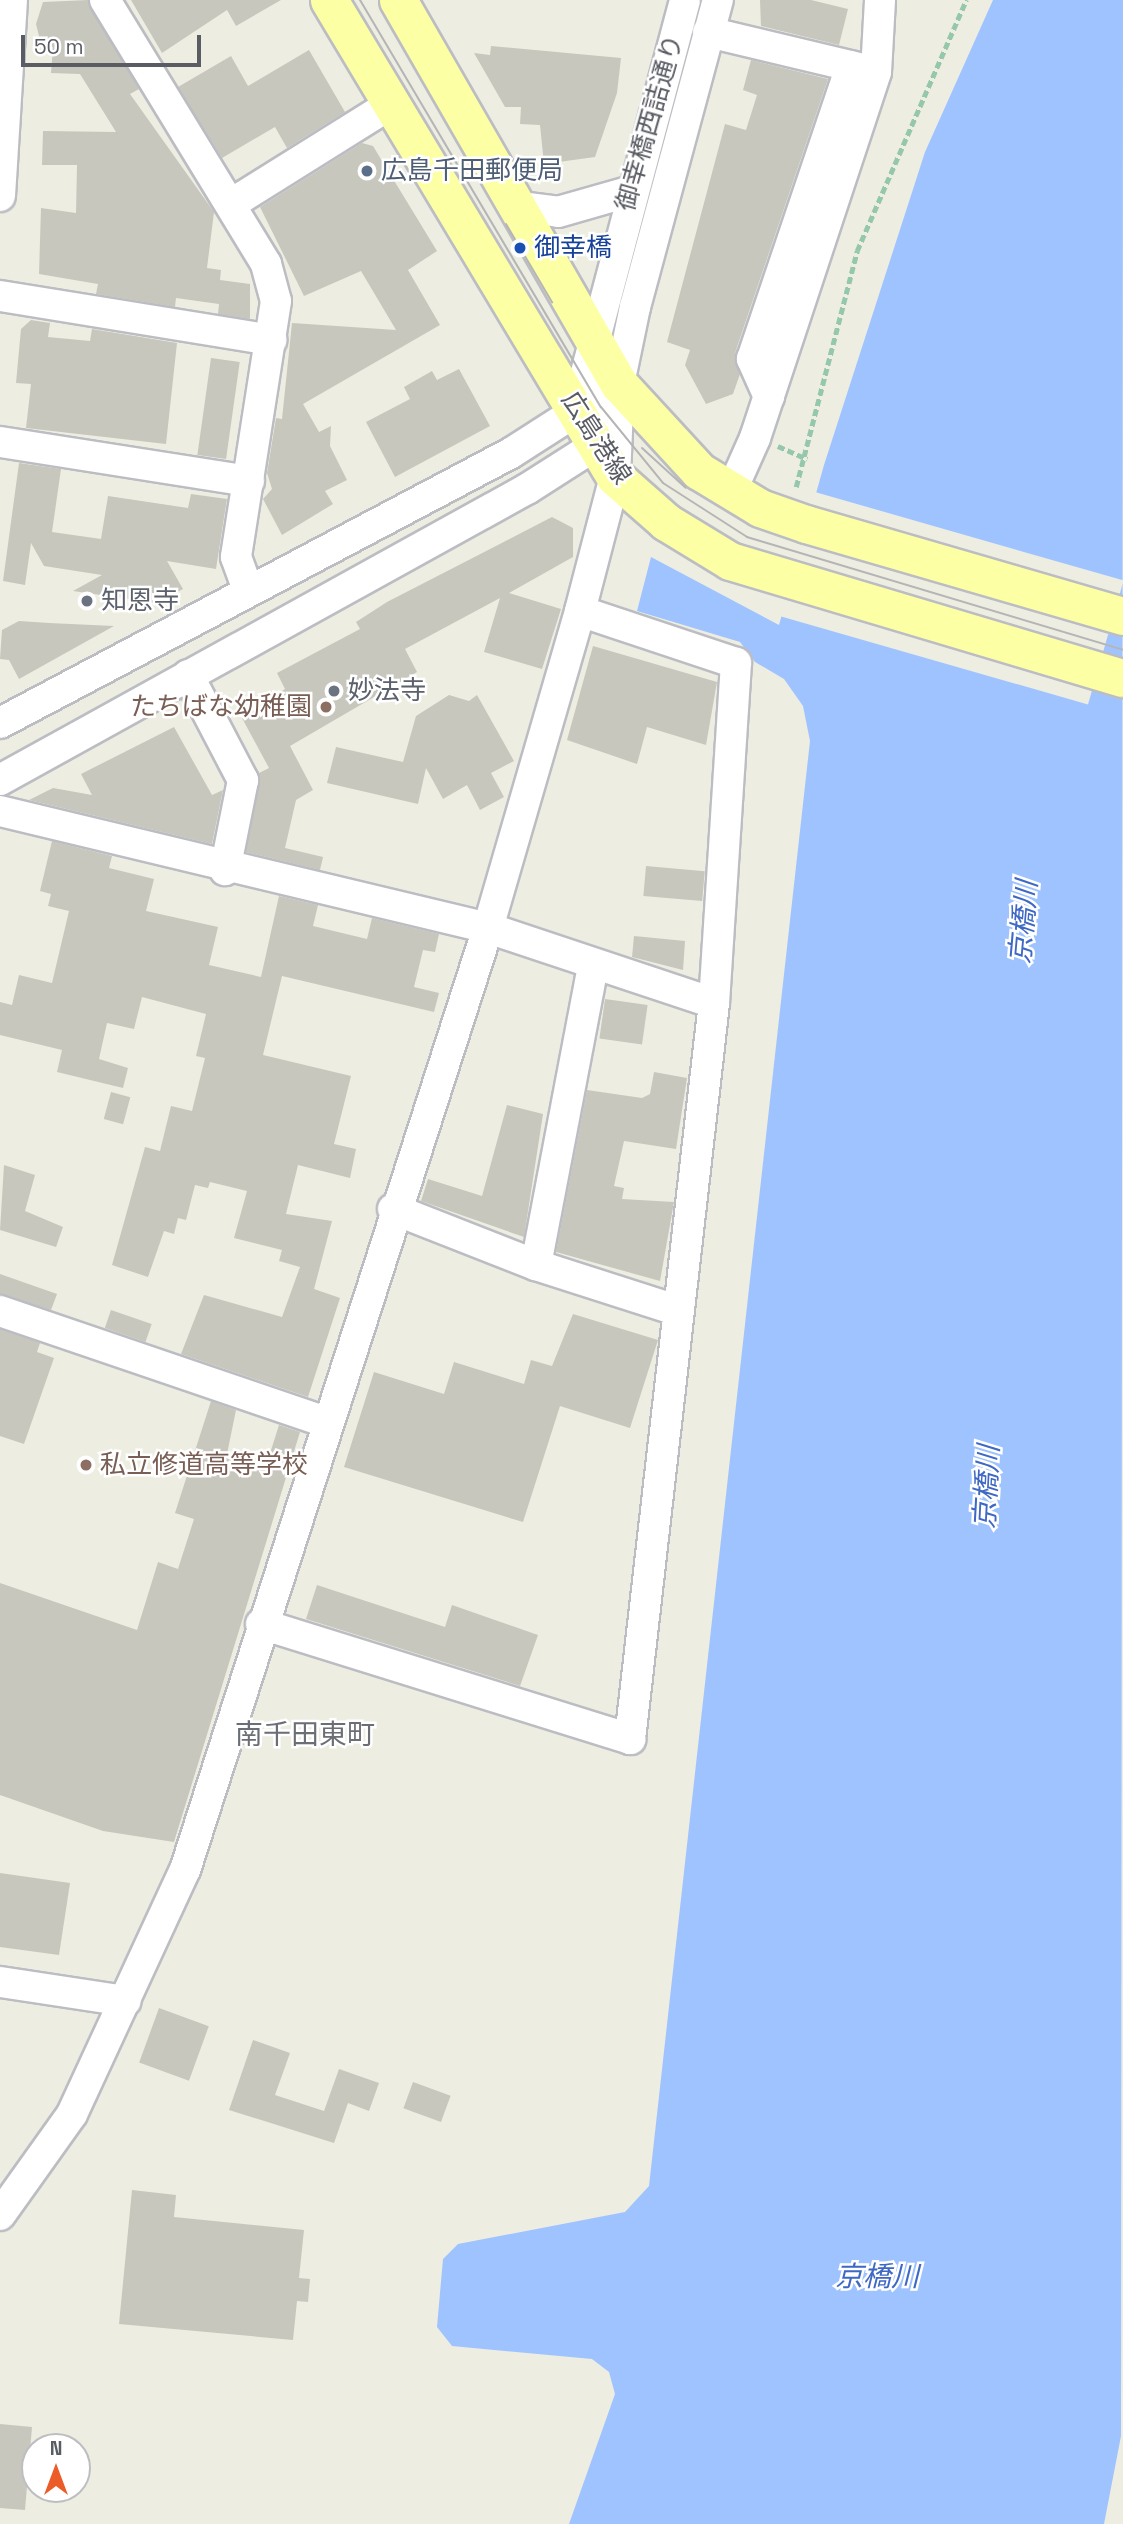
<!DOCTYPE html>
<html>
<head>
<meta charset="utf-8">
<style>
  body { margin:0 }
  #map { position:relative; width:1123px; height:2524px; overflow:hidden; background:#edede1; font-family:"Space Grotesk","Noto Sans JP",sans-serif }
  div>[style] { position:absolute }
  [style*='--x'] { left:calc(var(--x)*1px); top:calc(var(--y)*1px); width:calc(var(--w)*1px); rotate:calc(var(--a)*1deg) }
  .water>* { inset:0; background:#9fc3ff }
  .pier>* { inset:0; background:#edede1; transform-origin:0 0 }
  .building>* { inset:0; background:#c8c7be; transform-origin:0 0 }
  .path>* { height:4.5px; margin-top:-2.25px; transform-origin:0; background:repeating-linear-gradient(90deg,#95c7ad 0 7px,transparent 0 10.5px) }
  .roads { filter:drop-shadow(2px 0 #bcbdc3) drop-shadow(-2px 0 #bcbdc3) drop-shadow(0 2px #bcbdc3) drop-shadow(0 -2px #bcbdc3) }
  .minor>* { height:30px; margin:-15px; padding:0 15px; transform-origin:15px; border-radius:15px; background:#fff }
  .major>* { height:37px; margin:-18.5px; padding:0 18.5px; transform-origin:18.5px; border-radius:18.5px; background:#fdffa4 }
  .tram>* { height:2px; margin:-1px; padding:0 1px; transform-origin:1px; border-radius:1px; background:#b5b5b6 }
  .dots>* { width:19px; height:19px; translate:-50% -50%; box-sizing:border-box; border:4px solid #fff; border-radius:50% }
  span { translate:-50% -50%; white-space:nowrap; text-align:center; line-height:1.15; -webkit-text-stroke:5px #fff; paint-order:stroke }
  .street-label { font-size:26px; color:#5a5c63 }
  .service-label { font-size:26px; color:#4e5e75 }
  .left { translate:0 -50%; text-align:left }
  .transit-label { font-size:26px; color:#164399 }
  .worship-label { font-size:26px; color:#5b616d }
  .education-label { font-size:26px; color:#785e54 }
  .right { translate:-100% -50%; text-align:right }
  .water-label { font-size:28px; color:#3f68c5; font-style:italic }
  .neighbourhood-label { font-size:28px; color:#6b6e75 }
  .north { position:absolute; left:21px; top:2433px; width:70px; height:70px; box-sizing:border-box; background:#fff; border:2px solid #bdbec1; border-radius:50%; rotate:0deg; font-size:19px; font-weight:700; line-height:28px; text-align:center; color:#5a5c63 }
  .north::after { content:''; display:block; margin:auto; width:24px; height:32px; background:#ec5c28; clip-path:polygon(50% 0,100% 100%,50% 72%,0 100%) }
  .scale { position:absolute; left:21px; top:35px; width:180px; height:32px; box-sizing:border-box; border:4px solid #5a5c63; border-top:0; padding-left:9px; font-size:21px; line-height:24px; white-space:nowrap; color:#5a5c63; -webkit-text-stroke:5px #fff; paint-order:stroke }
</style>
</head>
<body>
<div id="map">
  <div class="water">
    <div style="clip-path:polygon(993px 0,1123px 0,1121px 2436px,1104px 2524px,569px 2524px,615px 2394px,609px 2372px,592px 2359px,452px 2346px,437px 2327px,443px 2259px,458px 2244px,625px 2212px,649px 2186px,810px 741px,803px 706px,784px 679px,755px 662px,740px 642px,637px 611px,651px 557px,779px 625px,824px 465px,925px 152px)"></div>
  </div>
  <div class="pier">
    <div style="left:815px;top:492px;width:321px;height:129px;rotate:16deg"></div>
  </div>
  <div class="building">
    <div style="clip-path:polygon(88px 0,139px 89px,130px 94px,214px 212px,207px 268px,221px 270px,220px 280px,250px 284px,250px 319px,218px 314px,219px 304px,176px 298px,175px 307px,96px 294px,98px 284px,39px 274px,41px 208px,76px 213px,77px 165px,42px 165px,43px 131px,116px 132px,80px 74px,51px 73px,53px 47px,41px 44px,36px 24px,43px 2px)"></div>
    <div style="clip-path:polygon(131px 0,281px 0,236px 26px,227px 10px,162px 53px)"></div>
    <div style="clip-path:polygon(760px 0,811px 0,848px 9px,839px 45px,761px 26px)"></div>
    <div style="clip-path:polygon(491px 46px,621px 58px,617px 93px,595px 157px,544px 164px,540px 125px,520px 124px,521px 107px,505px 107px,474px 53px,490px 55px)"></div>
    <div style="clip-path:polygon(309px 50px,345px 112px,287px 148px,275px 127px,222px 158px,178px 87px,231px 56px,248px 86px)"></div>
    <div style="clip-path:polygon(751px 60px,828px 79px,735px 353px,740px 374px,733px 394px,706px 404px,685px 365px,690px 350px,667px 342px,725px 124px,746px 130px,757px 95px,743px 90px)"></div>
    <div style="clip-path:polygon(362px 143px,373px 146px,437px 251px,408px 270px,440px 325px,303px 404px,319px 432px,331px 426px,330px 446px,347px 480px,325px 491px,333px 504px,282px 535px,263px 499px,272px 489px,267px 473px,276px 418px,282px 419px,292px 323px,396px 330px,361px 271px,304px 296px,260px 207px)"></div>
    <div style="clip-path:polygon(31px 320px,50px 323px,48px 337px,90px 341px,92px 329px,177px 343px,166px 444px,26px 428px,31px 384px,16px 383px,21px 329px)"></div>
    <div style="left:211px;top:358px;width:29px;height:98px;rotate:8deg"></div>
    <div style="clip-path:polygon(459px 369px,490px 426px,395px 477px,366px 422px,410px 399px,404px 387px,432px 371px,437px 380px)"></div>
    <div style="clip-path:polygon(19px 463px,61px 469px,52px 532px,101px 539px,108px 496px,188px 508px,191px 494px,227px 499px,216px 569px,167px 561px,183px 589px,156px 603px,73px 591px,102px 575px,44px 566px,31px 543px,25px 585px,3px 581px)"></div>
    <div style="clip-path:polygon(552px 517px,573px 528px,573px 557px,509px 593px,561px 609px,542px 669px,484px 652px,500px 598px,405px 649px,417px 672px,290px 746px,313px 790px,296px 800px,285px 848px,323px 857px,320px 870px,246px 852px,259px 773px,269px 768px,242px 718px,285px 689px,277px 673px,360px 629px,356px 622px,387px 602px)"></div>
    <div style="clip-path:polygon(19px 621px,49px 623px,114px 626px,19px 679px,9px 660px,0 659px,2px 630px)"></div>
    <div style="clip-path:polygon(593px 646px,717px 682px,706px 745px,647px 727px,637px 764px,567px 740px)"></div>
    <div style="clip-path:polygon(449px 695px,469px 701px,477px 695px,514px 761px,491px 773px,504px 797px,480px 810px,467px 785px,443px 799px,426px 768px,418px 804px,327px 783px,336px 747px,403px 762px,416px 716px)"></div>
    <div style="clip-path:polygon(174px 727px,212px 795px,223px 790px,212px 844px,29px 800px,53px 788px,92px 795px,81px 774px)"></div>
    <div style="clip-path:polygon(52px 841px,112px 856px,109px 868px,154px 879px,146px 911px,218px 927px,209px 965px,261px 977px,279px 896px,318px 905px,313px 926px,367px 939px,372px 918px,439px 934px,435px 952px,423px 950px,414px 987px,439px 993px,434px 1012px,282px 976px,263px 1055px,351px 1076px,334px 1144px,356px 1149px,350px 1178px,298px 1165px,286px 1214px,332px 1221px,314px 1289px,340px 1298px,308px 1397px,181px 1354px,204px 1295px,282px 1317px,300px 1267px,279px 1261px,282px 1250px,234px 1238px,247px 1191px,210px 1182px,208px 1188px,195px 1185px,186px 1220px,178px 1218px,174px 1234px,164px 1231px,148px 1277px,112px 1265px,145px 1147px,160px 1151px,171px 1106px,192px 1111px,205px 1058px,196px 1056px,206px 1014px,142px 997px,134px 1029px,107px 1023px,99px 1059px,128px 1068px,123px 1088px,57px 1072px,62px 1050px,0 1035px,0 1002px,12px 1005px,19px 975px,52px 983px,69px 911px,48px 906px,51px 894px,40px 891px)"></div>
    <div style="left:646px;top:866px;width:59px;height:30px;rotate:5deg"></div>
    <div style="clip-path:polygon(634px 936px,685px 941px,683px 970px,632px 957px)"></div>
    <div style="left:605px;top:999px;width:43px;height:40px;rotate:8deg"></div>
    <div style="clip-path:polygon(654px 1072px,687px 1078px,676px 1149px,624px 1141px,614px 1186px,624px 1188px,622px 1199px,674px 1202px,660px 1281px,556px 1252px,587px 1090px,642px 1098px,650px 1094px)"></div>
    <div style="left:111px;top:1092px;width:20px;height:28px;rotate:15deg"></div>
    <div style="clip-path:polygon(507px 1105px,543px 1114px,524px 1237px,421px 1201px,428px 1179px,482px 1196px)"></div>
    <div style="clip-path:polygon(4px 1165px,35px 1175px,25px 1211px,63px 1227px,56px 1247px,0 1230px)"></div>
    <div style="clip-path:polygon(0 1274px,57px 1294px,51px 1310px,0 1294px)"></div>
    <div style="left:111px;top:1310px;width:43px;height:19px;rotate:19deg"></div>
    <div style="clip-path:polygon(573px 1314px,658px 1340px,630px 1428px,560px 1406px,523px 1522px,344px 1467px,374px 1372px,444px 1394px,454px 1362px,524px 1384px,531px 1360px,552px 1366px)"></div>
    <div style="clip-path:polygon(0 1329px,40px 1343px,37px 1352px,54px 1358px,24px 1444px,0 1436px)"></div>
    <div style="clip-path:polygon(211px 1401px,236px 1410px,227px 1454px,266px 1466px,279px 1425px,300px 1432px,174px 1842px,103px 1831px,0 1795px,0 1583px,137px 1630px,158px 1562px,178px 1569px,194px 1519px,175px 1513px)"></div>
    <div style="clip-path:polygon(317px 1585px,445px 1627px,452px 1605px,538px 1635px,520px 1686px,306px 1619px)"></div>
    <div style="clip-path:polygon(0 1873px,70px 1883px,59px 1955px,0 1947px)"></div>
    <div style="left:159px;top:2008px;width:53px;height:58px;rotate:20deg"></div>
    <div style="clip-path:polygon(253px 2040px,290px 2053px,275px 2095px,324px 2111px,339px 2069px,379px 2083px,369px 2111px,348px 2103px,334px 2143px,229px 2110px)"></div>
    <div style="left:413px;top:2082px;width:40px;height:28px;rotate:20deg"></div>
    <div style="clip-path:polygon(132px 2190px,176px 2195px,174px 2217px,304px 2230px,299px 2278px,310px 2279px,308px 2302px,297px 2301px,293px 2340px,119px 2324px)"></div>
    <div style="clip-path:polygon(0 2424px,32px 2427px,25px 2510px,0 2508px)"></div>
  </div>
  <div class="path">
    <div style="--x:778;--y:446;--w:32;--a:24"></div>
    <div style="--x:796;--y:487;--w:244;--a:-75.5"></div>
    <div style="--x:857;--y:251;--w:274;--a:-66.5"></div>
  </div>
  <div class="roads">
    <div class="minor">
      <div style="--x:105;--y:0;--w:309;--a:58.6"></div>
      <div style="--x:266;--y:264;--w:38;--a:75"></div>
      <div style="--x:276;--y:301;--w:259;--a:98.9"></div>
      <div style="--x:236;--y:557;--w:35;--a:70"></div>
      <div style="--x:708;--y:32;--w:164;--a:13.4"></div>
      <div style="--x:0;--y:196;--w:196;--a:-86.5"></div>
      <div style="--x:231;--y:204;--w:189;--a:-32"></div>
      <div style="--x:520;--y:207;--w:38;--a:7"></div>
      <div style="--x:558;--y:212;--w:76;--a:-16"></div>
      <div style="--x:0;--y:296;--w:275;--a:9.2"></div>
      <div style="--x:769;--y:397;--w:42;--a:-114.1"></div>
      <div style="--x:752;--y:359;--w:309;--a:-71.3"></div>
      <div style="--x:576;--y:410;--w:424;--a:-75.1"></div>
      <div style="--x:0;--y:442;--w:252;--a:8.9"></div>
      <div style="--x:731;--y:492;--w:59;--a:-66"></div>
      <div style="--x:755;--y:438;--w:385;--a:-71.7"></div>
      <div style="--x:876;--y:72;--w:72;--a:-86.8"></div>
      <div style="--x:188;--y:675;--w:119;--a:62.4"></div>
      <div style="--x:243;--y:780;--w:92;--a:101.3"></div>
      <div style="--x:0;--y:723;--w:578;--a:-27.85"></div>
      <div style="--x:511;--y:453;--w:128;--a:-32.6"></div>
      <div style="--x:0;--y:780;--w:602;--a:-28.91"></div>
      <div style="--x:527;--y:489;--w:82;--a:-32.5"></div>
      <div style="--x:596;--y:445;--w:20;--a:-70"></div>
      <div style="--x:0;--y:811;--w:502;--a:13.48"></div>
      <div style="--x:488;--y:928;--w:238;--a:18.4"></div>
      <div style="--x:393;--y:1209;--w:154;--a:21.4"></div>
      <div style="--x:536;--y:1265;--w:147;--a:17.8"></div>
      <div style="--x:536;--y:1265;--w:304;--a:-79.2"></div>
      <div style="--x:0;--y:1311;--w:344;--a:18.8"></div>
      <div style="--x:261;--y:1624;--w:387;--a:17.3"></div>
      <div style="--x:630;--y:1739;--w:741;--a:-83.49"></div>
      <div style="--x:714;--y:1003;--w:341;--a:-86.3"></div>
      <div style="--x:736;--y:663;--w:164;--a:-161.6"></div>
      <div style="--x:0;--y:1982;--w:127;--a:8.6"></div>
      <div style="--x:0;--y:2215;--w:124;--a:-54.5"></div>
      <div style="--x:72;--y:2114;--w:269;--a:-65.2"></div>
      <div style="--x:185;--y:1870;--w:990;--a:-72.17"></div>
      <div style="--x:488;--y:928;--w:330;--a:-73.8"></div>
      <div style="--x:580;--y:611;--w:138;--a:-75.4"></div>
      <div style="--x:615;--y:477;--w:93;--a:-87.5"></div>
      <div style="--x:619;--y:384;--w:79;--a:-78.3"></div>
      <div style="--x:635;--y:307;--w:318;--a:-74.9"></div>
    </div>
    <div class="major">
      <div style="--x:329;--y:0;--w:556;--a:59.05"></div>
      <div style="--x:615;--y:477;--w:68;--a:41.4"></div>
      <div style="--x:666;--y:522;--w:75;--a:31.4"></div>
      <div style="--x:730;--y:561;--w:410;--a:16.6"></div>
      <div style="--x:398;--y:0;--w:443;--a:60.1"></div>
      <div style="--x:619;--y:384;--w:118;--a:47.4"></div>
      <div style="--x:699;--y:471;--w:71;--a:31.2"></div>
      <div style="--x:760;--y:508;--w:49;--a:19.2"></div>
      <div style="--x:806;--y:524;--w:330;--a:16.2"></div>
    </div>
  </div>
  <div class="tram">
    <div style="--x:360;--y:0;--w:473;--a:59.4"></div>
    <div style="--x:601;--y:407;--w:98;--a:50.8"></div>
    <div style="--x:663;--y:483;--w:100;--a:32.7"></div>
    <div style="--x:747;--y:537;--w:393;--a:16.7"></div>
    <div style="--x:506;--y:224;--w:91;--a:59.5"></div>
    <div style="--x:642;--y:448;--w:59;--a:42.3"></div>
  </div>
  <div class="dots">
    <div style="left:367px;top:171px;background:#5c6f8a"></div>
    <div style="left:520px;top:248px;background:#1a4fb4"></div>
    <div style="left:87px;top:601px;background:#6b7280"></div>
    <div style="left:334px;top:691px;background:#6b7280"></div>
    <div style="left:326px;top:707px;background:#8d6e63"></div>
    <div style="left:86px;top:1465px;background:#8d6e63"></div>
  </div>
  <div class="street-label">
    <span style="left:650px;top:123px;rotate:-74deg">御幸橋西詰通り</span>
    <span style="left:596px;top:438px;rotate:57deg">広島港線</span>
  </div>
  <div class="service-label">
    <span class="left" style="left:381px;top:171px">広島千田郵便局</span>
  </div>
  <div class="transit-label">
    <span class="left" style="left:534px;top:248px">御幸橋</span>
  </div>
  <div class="worship-label">
    <span class="left" style="left:101px;top:601px">知恩寺</span>
    <span class="left" style="left:348px;top:691px">妙法寺</span>
  </div>
  <div class="education-label">
    <span class="right" style="left:312px;top:707px">たちばな幼稚園</span>
    <span class="left" style="left:100px;top:1465px">私立修道高等学校</span>
  </div>
  <div class="water-label">
    <span style="left:1023px;top:922px;rotate:-85deg">京橋川</span>
    <span style="left:986px;top:1487px;rotate:-87deg">京橋川</span>
    <span style="left:877px;top:2276px">京橋川</span>
  </div>
  <div class="neighbourhood-label">
    <span style="left:305px;top:1734px">南千田東町</span>
  </div>
  <div class="north">N</div>
  <div class="scale">50 m</div>
</div>
</body>
</html>
